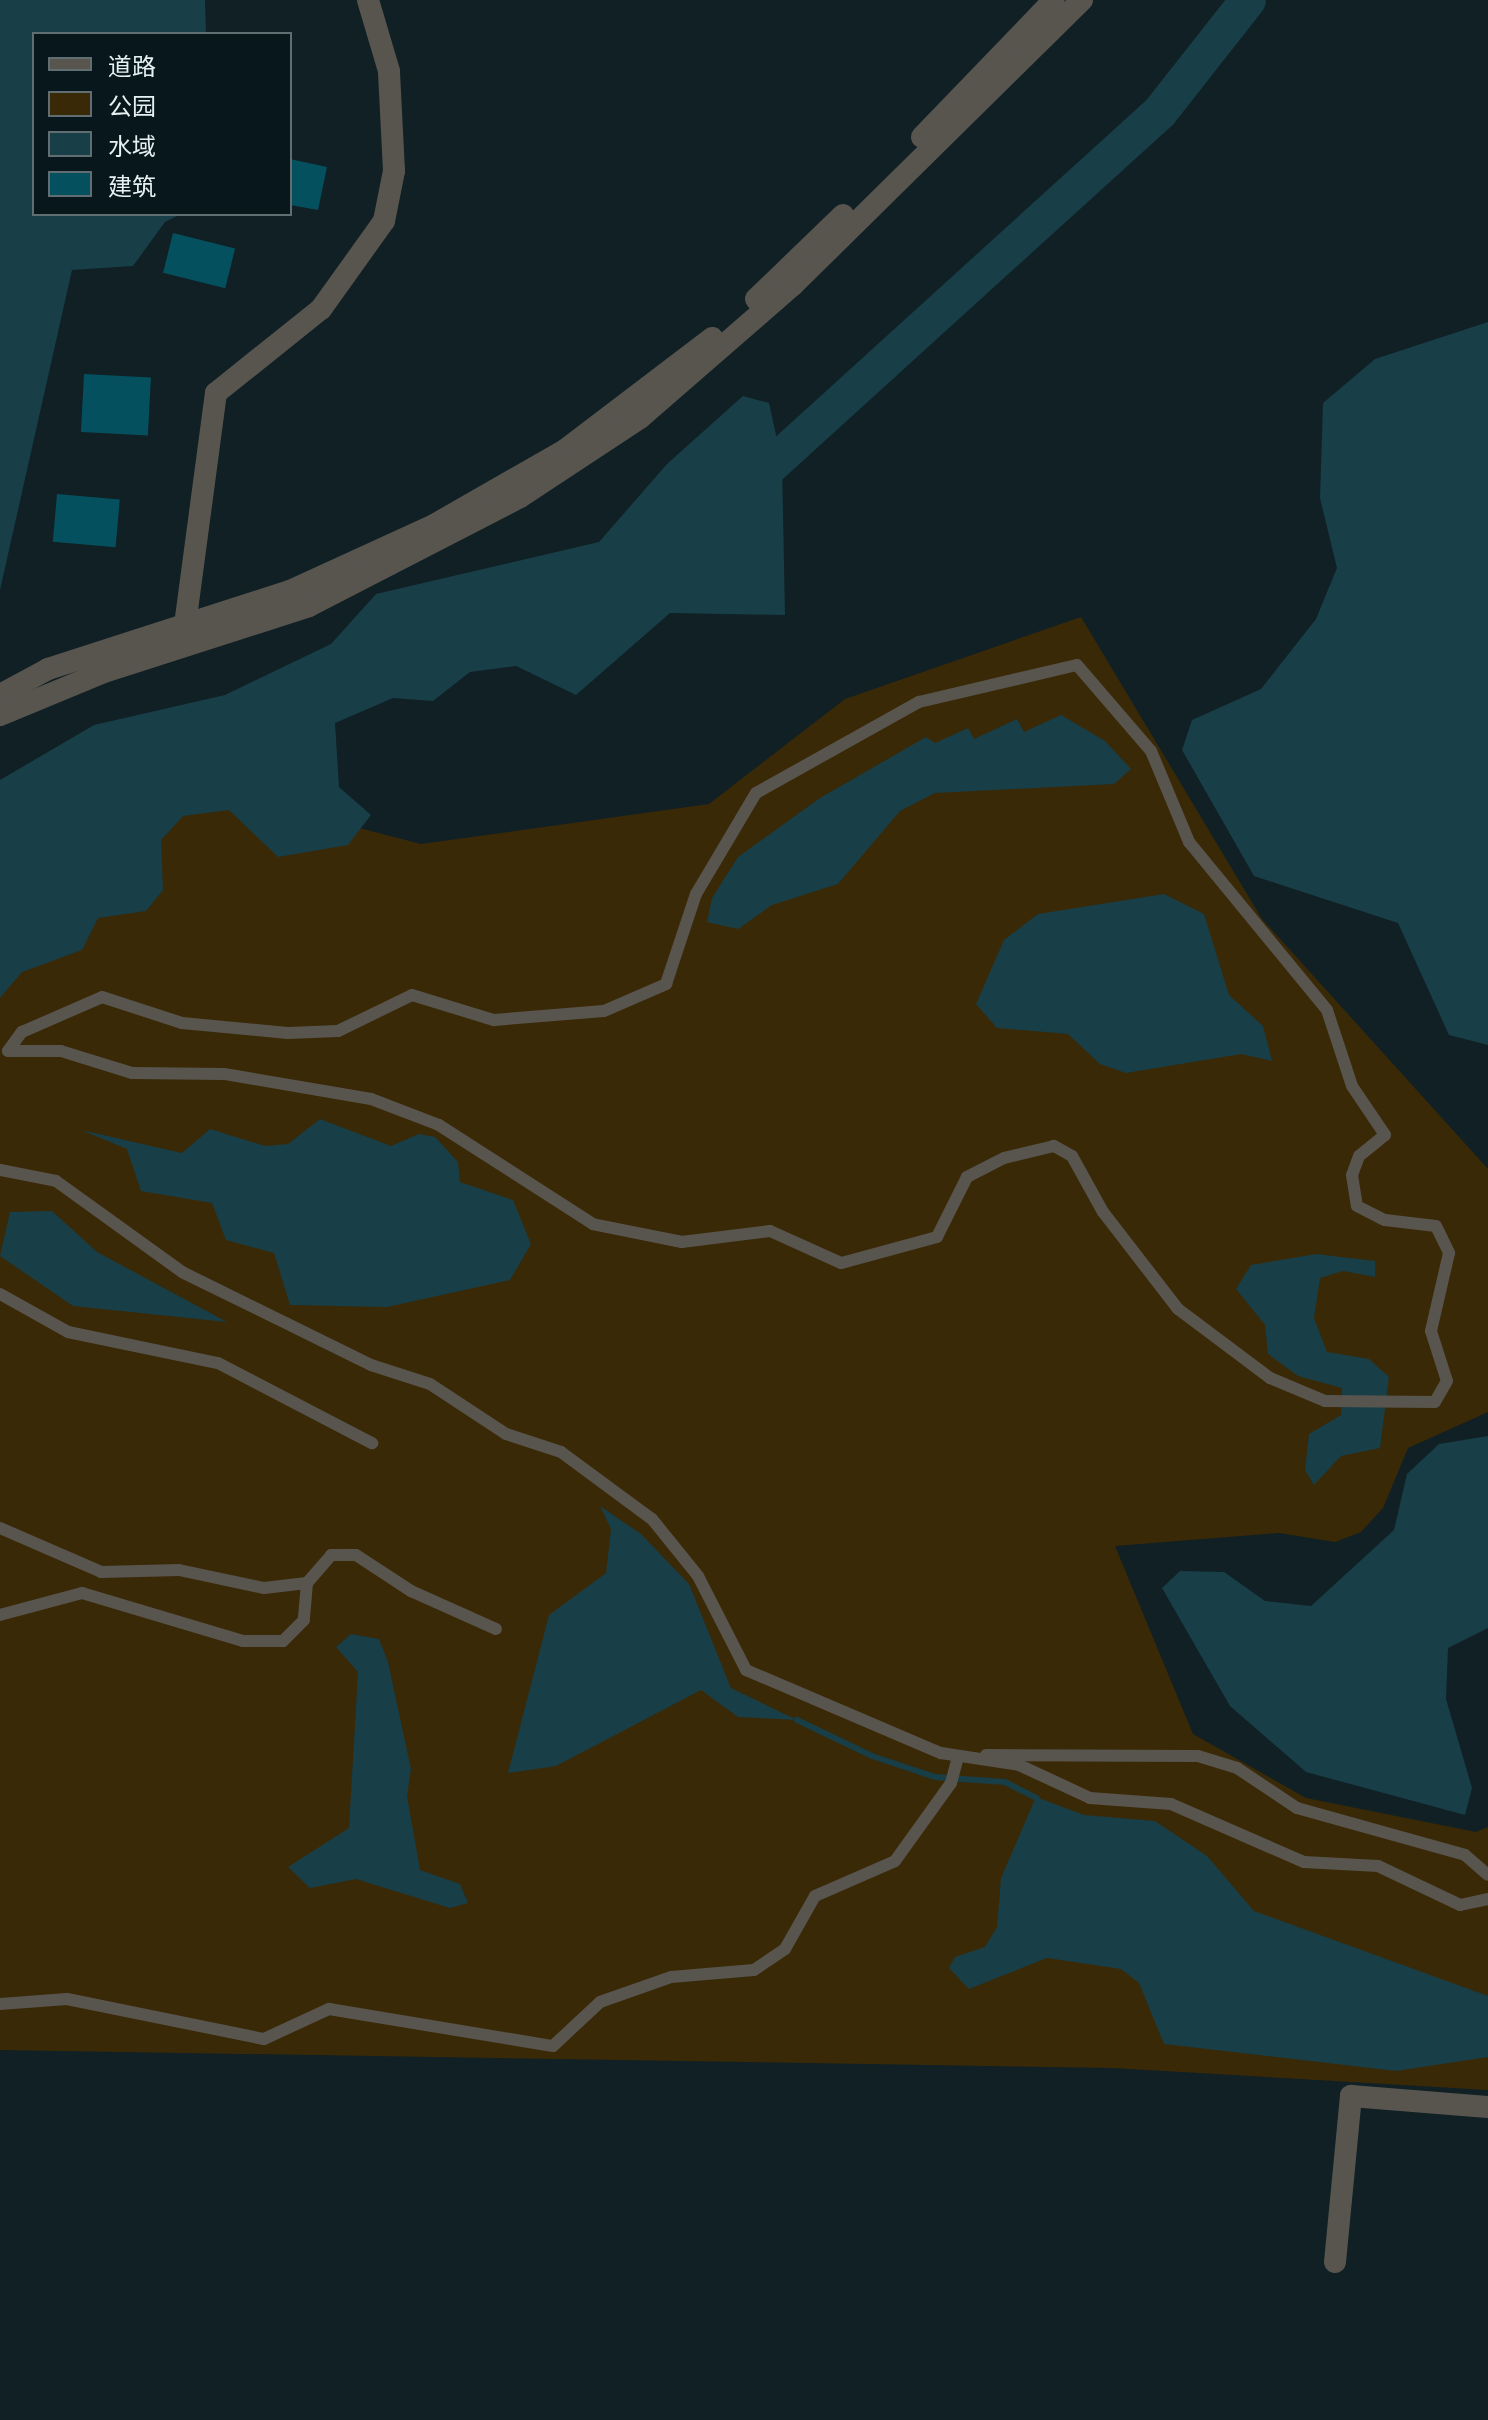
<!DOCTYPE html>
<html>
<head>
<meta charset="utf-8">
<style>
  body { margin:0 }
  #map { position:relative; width:1488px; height:2420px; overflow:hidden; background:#102024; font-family:Ubuntu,"Noto Sans SC",sans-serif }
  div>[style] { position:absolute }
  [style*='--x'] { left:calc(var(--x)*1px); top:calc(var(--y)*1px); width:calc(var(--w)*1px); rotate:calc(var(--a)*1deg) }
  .green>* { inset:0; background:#3a2907 }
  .water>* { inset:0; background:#183e47 }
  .stream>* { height:6px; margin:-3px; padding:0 3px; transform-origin:3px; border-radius:3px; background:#183e47 }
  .river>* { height:36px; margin:-18px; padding:0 18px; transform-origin:18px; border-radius:18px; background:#183e47 }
  .building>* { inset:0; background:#05505f; transform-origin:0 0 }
  .service>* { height:12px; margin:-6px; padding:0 6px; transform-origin:6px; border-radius:6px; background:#58554f }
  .minor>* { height:22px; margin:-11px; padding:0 11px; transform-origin:11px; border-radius:11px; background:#58554f }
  span { translate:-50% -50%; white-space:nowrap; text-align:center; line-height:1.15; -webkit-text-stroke:8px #07171b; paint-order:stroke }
  .legend { position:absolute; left:32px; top:32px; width:260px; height:184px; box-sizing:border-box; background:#07171b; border:2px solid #606e71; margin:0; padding:10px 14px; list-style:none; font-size:24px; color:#e6f0f3 }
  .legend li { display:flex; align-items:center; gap:16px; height:40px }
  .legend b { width:40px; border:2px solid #606e71 }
</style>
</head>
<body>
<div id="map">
  <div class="green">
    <div style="clip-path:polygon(1081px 617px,1262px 919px,1488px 1169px,1488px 1412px,1408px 1448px,1383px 1508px,1361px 1532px,1335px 1542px,1279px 1533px,1115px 1546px,1193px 1734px,1306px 1798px,1476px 1832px,1488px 1827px,1488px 2090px,1112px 2068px,0 2050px,0 783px,174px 780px,421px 844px,709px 804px,845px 699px)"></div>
  </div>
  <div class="water">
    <div style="clip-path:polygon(0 0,205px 0,206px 34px,34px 34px,34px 214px,181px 214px,165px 222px,133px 266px,72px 270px,0 590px)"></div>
    <div style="clip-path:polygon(1488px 322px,1488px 1045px,1449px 1035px,1398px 923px,1254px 876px,1182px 750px,1192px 720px,1261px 689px,1316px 619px,1337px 568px,1320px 498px,1323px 403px,1375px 359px)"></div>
    <div style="clip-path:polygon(743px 396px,769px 403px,782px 462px,785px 615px,670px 613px,576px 695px,516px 666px,470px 672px,433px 701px,393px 698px,335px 723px,339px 787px,371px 815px,348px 845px,278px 857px,229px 810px,183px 816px,161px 840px,163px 890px,146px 911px,98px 918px,82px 950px,22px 972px,0 998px,0 780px,94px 725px,225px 695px,331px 644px,376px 594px,599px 542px,667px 464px)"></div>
    <div style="clip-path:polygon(1061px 715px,1105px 741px,1131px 769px,1114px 784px,935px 793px,900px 811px,838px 884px,772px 905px,738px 929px,707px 922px,712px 898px,738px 857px,820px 798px,926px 737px,935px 743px,968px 728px,974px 739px,1017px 719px,1024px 732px)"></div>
    <div style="clip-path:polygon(1164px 894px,1204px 914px,1229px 995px,1263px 1026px,1272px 1061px,1241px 1054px,1126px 1073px,1100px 1064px,1068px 1034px,997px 1028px,976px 1004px,1004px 940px,1038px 914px)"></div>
    <div style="clip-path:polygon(320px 1119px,391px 1146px,419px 1134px,435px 1137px,458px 1162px,460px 1182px,513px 1200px,531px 1244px,510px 1280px,387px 1307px,290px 1305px,274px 1253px,226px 1240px,212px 1203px,141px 1191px,127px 1149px,81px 1130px,182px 1153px,210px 1129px,265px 1146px,288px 1144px)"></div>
    <div style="clip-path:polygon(52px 1211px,97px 1252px,227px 1322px,73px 1306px,0 1256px,10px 1212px)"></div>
    <div style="clip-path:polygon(1316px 1254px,1375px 1261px,1375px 1277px,1343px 1271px,1320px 1278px,1314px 1318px,1327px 1352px,1369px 1359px,1389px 1377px,1380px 1448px,1341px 1456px,1314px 1485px,1305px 1470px,1309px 1434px,1341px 1415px,1342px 1388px,1298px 1376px,1268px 1354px,1265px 1325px,1236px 1289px,1251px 1265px)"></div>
    <div style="clip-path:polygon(1488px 1436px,1488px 1628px,1448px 1648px,1446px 1699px,1472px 1788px,1465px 1815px,1306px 1772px,1230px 1706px,1162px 1588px,1180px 1571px,1224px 1572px,1265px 1601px,1311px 1606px,1394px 1530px,1407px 1474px,1439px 1444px)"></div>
    <div style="clip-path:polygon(600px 1506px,641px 1534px,689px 1584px,731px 1688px,797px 1720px,738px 1717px,701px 1690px,556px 1766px,508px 1773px,549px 1615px,606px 1573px,611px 1529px)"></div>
    <div style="clip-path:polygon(351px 1634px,379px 1639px,388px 1662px,411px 1769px,407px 1796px,420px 1870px,460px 1884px,468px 1903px,450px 1908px,356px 1879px,310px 1888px,288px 1867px,349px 1828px,358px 1672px,336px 1647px)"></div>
    <div style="clip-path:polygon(1036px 1797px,1084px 1815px,1155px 1821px,1207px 1856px,1254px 1911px,1488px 1996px,1488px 2057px,1396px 2071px,1164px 2044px,1139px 1983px,1121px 1969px,1047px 1958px,969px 1989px,949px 1968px,955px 1957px,985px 1947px,997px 1927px,1001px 1878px)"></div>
  </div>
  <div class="stream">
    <div style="--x:797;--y:1720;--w:83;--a:25.6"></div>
    <div style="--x:872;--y:1756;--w:66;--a:18.4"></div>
    <div style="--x:935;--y:1777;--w:70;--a:4.1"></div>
    <div style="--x:1005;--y:1782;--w:35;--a:27"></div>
  </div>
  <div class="river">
    <div style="--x:745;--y:489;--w:561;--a:-42.25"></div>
    <div style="--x:1160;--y:112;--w:142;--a:-51.8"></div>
  </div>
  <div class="building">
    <div style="clip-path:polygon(290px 159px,327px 167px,318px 210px,290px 205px)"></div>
    <div style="left:173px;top:233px;width:64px;height:41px;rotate:14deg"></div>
    <div style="left:84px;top:374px;width:67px;height:58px;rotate:3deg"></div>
    <div style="left:57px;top:494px;width:63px;height:48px;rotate:5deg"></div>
  </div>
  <div class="service">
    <div style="--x:1077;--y:665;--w:113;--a:49.3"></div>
    <div style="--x:1151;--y:751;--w:99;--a:67.3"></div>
    <div style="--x:1189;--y:842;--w:217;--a:50.6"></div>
    <div style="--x:1327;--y:1010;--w:80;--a:71.8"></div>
    <div style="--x:1352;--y:1086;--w:59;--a:56"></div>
    <div style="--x:1385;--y:1135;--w:33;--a:141"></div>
    <div style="--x:1359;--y:1156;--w:20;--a:110"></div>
    <div style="--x:1352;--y:1175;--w:31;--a:81"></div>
    <div style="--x:1357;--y:1206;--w:31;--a:27"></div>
    <div style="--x:1385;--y:1220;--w:51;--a:6.7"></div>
    <div style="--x:1436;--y:1226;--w:30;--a:64"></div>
    <div style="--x:1449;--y:1253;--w:80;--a:103"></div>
    <div style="--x:1431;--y:1331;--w:52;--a:72.3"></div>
    <div style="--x:1447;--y:1381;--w:24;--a:120"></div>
    <div style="--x:1435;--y:1402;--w:110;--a:-179.5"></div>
    <div style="--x:1325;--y:1401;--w:60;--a:-157.3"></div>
    <div style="--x:1270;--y:1378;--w:115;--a:-143.1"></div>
    <div style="--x:1178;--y:1309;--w:123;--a:-127.7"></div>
    <div style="--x:1103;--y:1212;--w:64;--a:-119"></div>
    <div style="--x:1072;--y:1156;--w:21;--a:-151"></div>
    <div style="--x:1054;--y:1146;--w:51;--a:166.5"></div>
    <div style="--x:1004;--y:1158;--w:42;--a:152.8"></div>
    <div style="--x:967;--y:1177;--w:67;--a:116.6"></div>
    <div style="--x:937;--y:1237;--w:99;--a:164.8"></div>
    <div style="--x:841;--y:1263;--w:78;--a:-155.7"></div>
    <div style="--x:770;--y:1231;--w:89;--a:172.9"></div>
    <div style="--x:682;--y:1242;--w:91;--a:-168.6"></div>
    <div style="--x:593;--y:1224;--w:183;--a:-147.3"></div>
    <div style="--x:439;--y:1125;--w:73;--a:-159.1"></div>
    <div style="--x:371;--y:1099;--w:149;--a:-170.3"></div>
    <div style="--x:224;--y:1074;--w:92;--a:-179.4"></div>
    <div style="--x:132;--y:1073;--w:74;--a:-162.8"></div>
    <div style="--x:61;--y:1051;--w:53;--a:180"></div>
    <div style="--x:8;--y:1051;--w:24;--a:-54"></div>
    <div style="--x:22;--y:1032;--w:87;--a:-23.6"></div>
    <div style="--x:102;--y:997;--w:84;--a:18"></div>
    <div style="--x:182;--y:1023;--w:106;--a:5.4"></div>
    <div style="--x:288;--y:1033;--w:50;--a:-2.3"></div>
    <div style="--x:338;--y:1031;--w:82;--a:-25.9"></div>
    <div style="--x:412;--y:995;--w:86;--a:17"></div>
    <div style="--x:494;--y:1020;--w:110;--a:-4.7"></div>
    <div style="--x:604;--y:1011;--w:68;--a:-23.5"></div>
    <div style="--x:666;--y:984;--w:95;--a:-71.6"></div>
    <div style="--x:696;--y:894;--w:117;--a:-59.3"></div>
    <div style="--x:756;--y:793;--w:187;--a:-29.2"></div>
    <div style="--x:919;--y:702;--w:162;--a:-13.2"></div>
    <div style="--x:0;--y:1170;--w:57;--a:11.1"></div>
    <div style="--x:56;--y:1181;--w:155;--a:35.8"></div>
    <div style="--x:182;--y:1272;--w:211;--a:26.2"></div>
    <div style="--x:371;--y:1365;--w:62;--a:17.9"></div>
    <div style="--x:430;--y:1384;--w:91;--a:33.3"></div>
    <div style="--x:506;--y:1434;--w:58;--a:18.1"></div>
    <div style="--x:561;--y:1452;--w:113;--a:36.4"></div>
    <div style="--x:652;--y:1519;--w:73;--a:51.1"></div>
    <div style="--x:698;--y:1576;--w:106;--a:62.9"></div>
    <div style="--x:746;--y:1670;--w:212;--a:23.1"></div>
    <div style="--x:941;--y:1753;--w:79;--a:8.7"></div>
    <div style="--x:1019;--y:1765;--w:78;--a:24.9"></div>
    <div style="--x:1090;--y:1798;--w:81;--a:4.2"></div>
    <div style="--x:1171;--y:1804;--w:145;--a:23.6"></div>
    <div style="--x:1304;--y:1862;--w:74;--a:3.1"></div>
    <div style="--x:1378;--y:1866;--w:91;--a:25.4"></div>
    <div style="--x:1460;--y:1905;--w:29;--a:-12"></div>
    <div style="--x:0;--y:1294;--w:78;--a:29.2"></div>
    <div style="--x:68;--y:1332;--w:153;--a:11.7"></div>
    <div style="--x:218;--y:1363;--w:174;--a:27.5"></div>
    <div style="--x:0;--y:1528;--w:110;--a:23.5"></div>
    <div style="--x:101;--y:1572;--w:78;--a:-1.5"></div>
    <div style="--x:179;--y:1570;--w:87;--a:12"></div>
    <div style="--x:264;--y:1588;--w:43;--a:-6.6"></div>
    <div style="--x:307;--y:1583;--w:37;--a:95"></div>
    <div style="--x:304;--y:1620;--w:30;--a:135"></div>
    <div style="--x:283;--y:1641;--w:40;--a:180"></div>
    <div style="--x:243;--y:1641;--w:168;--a:-163.4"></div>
    <div style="--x:82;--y:1593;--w:85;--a:165"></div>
    <div style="--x:307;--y:1583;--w:37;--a:-49"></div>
    <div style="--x:331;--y:1555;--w:25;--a:0"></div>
    <div style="--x:356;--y:1555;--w:66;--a:33.2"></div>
    <div style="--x:411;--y:1591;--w:93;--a:24.1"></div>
    <div style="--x:986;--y:1755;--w:212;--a:0.3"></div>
    <div style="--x:1198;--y:1756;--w:41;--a:17.1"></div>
    <div style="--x:1237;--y:1768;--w:72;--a:33.7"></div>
    <div style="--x:1297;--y:1808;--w:174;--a:15.6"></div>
    <div style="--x:1465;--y:1855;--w:30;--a:41"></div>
    <div style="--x:0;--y:2004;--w:67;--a:-4.3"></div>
    <div style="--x:67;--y:1999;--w:201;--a:11.5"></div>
    <div style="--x:264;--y:2039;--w:72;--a:-24.8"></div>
    <div style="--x:329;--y:2009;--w:227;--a:9.4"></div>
    <div style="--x:553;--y:2046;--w:64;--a:-43.1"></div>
    <div style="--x:600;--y:2002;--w:75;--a:-19.4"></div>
    <div style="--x:671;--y:1977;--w:83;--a:-4.8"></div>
    <div style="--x:754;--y:1970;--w:37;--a:-34"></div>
    <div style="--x:785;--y:1949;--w:61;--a:-60.5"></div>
    <div style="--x:815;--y:1896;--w:87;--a:-23.6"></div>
    <div style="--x:895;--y:1861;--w:96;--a:-54.3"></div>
    <div style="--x:951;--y:1783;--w:28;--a:-75"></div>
  </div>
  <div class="minor">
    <div style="--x:922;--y:137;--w:190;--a:-46.1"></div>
    <div style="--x:756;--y:299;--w:121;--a:-44"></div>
    <div style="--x:191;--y:636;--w:13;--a:-119"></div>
    <div style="--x:185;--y:625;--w:234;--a:-82.4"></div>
    <div style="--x:216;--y:393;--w:134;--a:-38.7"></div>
    <div style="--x:321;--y:309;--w:108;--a:-54.4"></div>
    <div style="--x:384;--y:221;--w:51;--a:-78.7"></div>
    <div style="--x:394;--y:171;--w:100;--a:-92.9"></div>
    <div style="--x:389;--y:71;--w:74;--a:-106.5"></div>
    <div style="--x:0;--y:695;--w:55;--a:-28.4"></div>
    <div style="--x:48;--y:669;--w:254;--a:-17.9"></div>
    <div style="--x:290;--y:591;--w:158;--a:-24.6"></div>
    <div style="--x:434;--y:525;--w:151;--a:-29.8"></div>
    <div style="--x:565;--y:450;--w:185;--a:-37.3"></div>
    <div style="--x:0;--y:715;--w:113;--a:-22.5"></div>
    <div style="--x:104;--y:672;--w:215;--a:-17.8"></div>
    <div style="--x:309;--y:606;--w:237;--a:-27.3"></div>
    <div style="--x:520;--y:497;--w:144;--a:-33.4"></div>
    <div style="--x:640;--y:418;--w:203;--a:-41"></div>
    <div style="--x:793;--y:285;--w:406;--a:-44.6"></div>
    <div style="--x:1335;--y:2262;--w:167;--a:-84.5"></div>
    <div style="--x:1351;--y:2096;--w:137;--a:4.6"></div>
  </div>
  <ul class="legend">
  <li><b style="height:10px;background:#58554f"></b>道路</li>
  <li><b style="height:22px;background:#3a2907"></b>公园</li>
  <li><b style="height:22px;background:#183e47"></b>水域</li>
  <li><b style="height:22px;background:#05505f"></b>建筑</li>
  </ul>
</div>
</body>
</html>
